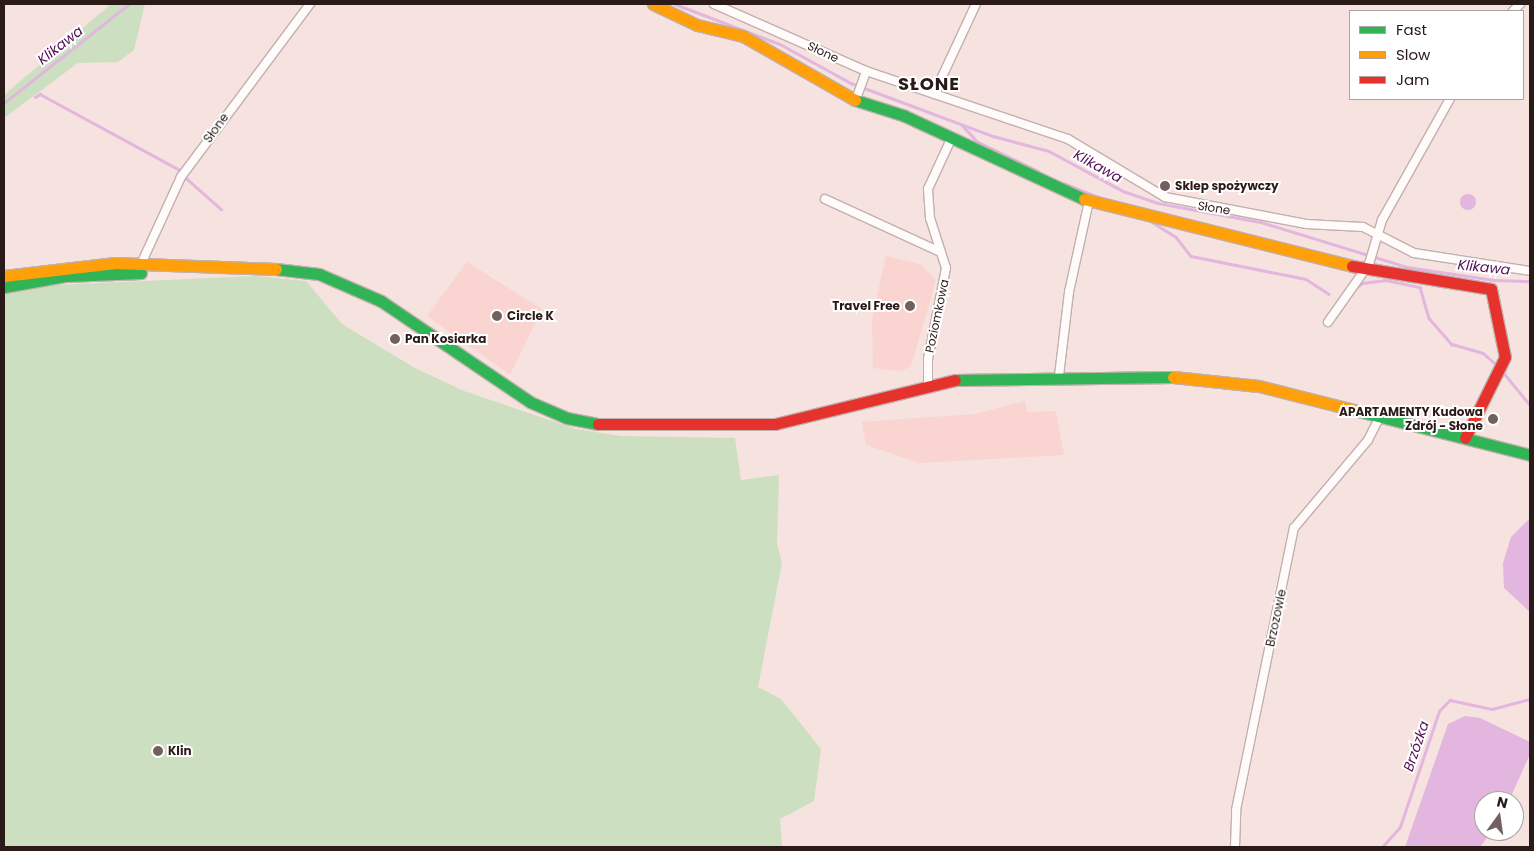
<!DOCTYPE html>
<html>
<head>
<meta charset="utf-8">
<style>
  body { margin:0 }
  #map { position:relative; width:1534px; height:851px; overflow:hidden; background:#f6e2df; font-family:Poppins,sans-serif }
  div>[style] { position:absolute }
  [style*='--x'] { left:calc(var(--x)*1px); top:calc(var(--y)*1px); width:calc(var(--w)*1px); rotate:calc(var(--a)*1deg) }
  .built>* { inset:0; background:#fad4d0 }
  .green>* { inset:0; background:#cce0c1 }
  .water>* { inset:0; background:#e2b6de }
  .round { border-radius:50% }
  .stream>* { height:2.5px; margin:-1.25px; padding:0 1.25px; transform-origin:1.25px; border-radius:1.25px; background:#e2b6de }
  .roads { filter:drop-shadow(1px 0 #c1b0ae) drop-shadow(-1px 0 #c1b0ae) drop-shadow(0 1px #c1b0ae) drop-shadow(0 -1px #c1b0ae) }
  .street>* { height:8px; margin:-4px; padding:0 4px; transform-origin:4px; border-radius:4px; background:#fefbfa }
  .fast>* { height:11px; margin:-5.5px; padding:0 5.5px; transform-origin:5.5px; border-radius:5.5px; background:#30b455 }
  .slow>* { height:11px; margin:-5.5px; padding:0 5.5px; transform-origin:5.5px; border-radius:5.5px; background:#ff9f0a }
  .jam>* { height:11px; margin:-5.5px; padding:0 5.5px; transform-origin:5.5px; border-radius:5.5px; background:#e5322d }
  .dots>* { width:14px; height:14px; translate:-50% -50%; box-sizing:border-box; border:2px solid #fff; border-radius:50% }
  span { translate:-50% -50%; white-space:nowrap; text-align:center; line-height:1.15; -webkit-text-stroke:4px #fff; paint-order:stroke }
  .street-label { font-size:12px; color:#2a1a18 }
  .poi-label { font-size:12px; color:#2a1a18; font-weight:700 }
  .left { translate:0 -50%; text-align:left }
  .right { translate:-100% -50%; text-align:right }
  .water-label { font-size:14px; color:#520e57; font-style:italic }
  .district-label { font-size:18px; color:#2a1a18; font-weight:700; letter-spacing:1px }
  .frame { position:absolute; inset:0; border:5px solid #2a1a18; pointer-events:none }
  .legend { position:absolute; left:1349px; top:10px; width:175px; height:90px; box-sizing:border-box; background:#fff; border:1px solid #aaa3a3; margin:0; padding:6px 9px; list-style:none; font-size:15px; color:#2a1a18 }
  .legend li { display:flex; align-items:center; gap:10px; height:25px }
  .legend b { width:25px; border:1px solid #aaa3a3 }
  .north { position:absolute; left:1474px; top:791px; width:50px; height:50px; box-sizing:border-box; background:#fff; border:1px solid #aaa3a3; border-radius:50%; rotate:14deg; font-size:14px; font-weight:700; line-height:20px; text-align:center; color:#2a1a18 }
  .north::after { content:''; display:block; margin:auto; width:18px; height:22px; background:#71605e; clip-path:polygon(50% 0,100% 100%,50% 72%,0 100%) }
</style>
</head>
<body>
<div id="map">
  <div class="built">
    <div style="clip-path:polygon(886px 256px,920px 264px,936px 280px,911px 367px,899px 371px,873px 368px,872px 319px)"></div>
    <div style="clip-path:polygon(467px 262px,542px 309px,510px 375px,427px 316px)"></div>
    <div style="clip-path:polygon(1025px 401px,1027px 412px,1056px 411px,1064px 455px,919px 463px,866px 445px,862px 422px,975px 414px)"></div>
  </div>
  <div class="green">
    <div style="clip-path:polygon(111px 4px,145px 4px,134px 50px,118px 62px,78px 63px,4px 118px,4px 95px)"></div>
    <div style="clip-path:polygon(255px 276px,306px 281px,342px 324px,415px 368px,464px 391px,576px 429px,621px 436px,735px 438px,741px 480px,779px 475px,777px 544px,782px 563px,758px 687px,781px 699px,821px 749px,814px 801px,780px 819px,782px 847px,4px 847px,4px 292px,29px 286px)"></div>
  </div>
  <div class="water">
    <div class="round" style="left:1460px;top:194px;width:16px;height:16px"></div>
    <div style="clip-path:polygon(1530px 518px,1530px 612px,1504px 588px,1503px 563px,1511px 537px)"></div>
    <div style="clip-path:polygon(1465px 716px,1480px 718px,1530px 742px,1530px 754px,1509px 801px,1484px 801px,1484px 831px,1492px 831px,1480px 847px,1405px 847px,1448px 724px)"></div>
  </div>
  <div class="stream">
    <div style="--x:675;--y:4;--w:112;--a:20.9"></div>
    <div style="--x:780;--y:44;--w:81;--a:28.8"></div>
    <div style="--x:851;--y:83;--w:152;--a:20.5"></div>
    <div style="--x:993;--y:136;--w:58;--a:15"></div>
    <div style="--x:1049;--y:151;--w:84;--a:28.4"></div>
    <div style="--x:1123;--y:191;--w:37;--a:19"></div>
    <div style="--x:1158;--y:203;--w:105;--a:10.5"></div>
    <div style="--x:1261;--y:222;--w:153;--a:17.1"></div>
    <div style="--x:1407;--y:267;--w:88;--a:8.5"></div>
    <div style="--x:1494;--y:280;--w:36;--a:2"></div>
    <div style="--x:35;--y:97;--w:6;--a:-31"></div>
    <div style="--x:40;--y:94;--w:159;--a:28.5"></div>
    <div style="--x:4;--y:103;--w:159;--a:-38.4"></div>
    <div style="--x:962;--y:125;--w:23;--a:47"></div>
    <div style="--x:978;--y:142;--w:67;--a:25.8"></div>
    <div style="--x:186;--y:178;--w:47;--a:41.5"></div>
    <div style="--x:1063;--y:183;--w:46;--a:21.6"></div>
    <div style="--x:1152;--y:222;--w:28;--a:32"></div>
    <div style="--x:1176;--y:237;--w:24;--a:52"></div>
    <div style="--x:1191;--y:256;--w:117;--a:11.3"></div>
    <div style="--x:1306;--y:279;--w:27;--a:33"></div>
    <div style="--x:1356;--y:288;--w:8;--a:-40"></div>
    <div style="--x:1362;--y:283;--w:24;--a:-7"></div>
    <div style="--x:1386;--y:280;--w:35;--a:12"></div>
    <div style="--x:1420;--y:287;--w:32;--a:74"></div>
    <div style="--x:1429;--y:318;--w:35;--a:49"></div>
    <div style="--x:1452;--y:344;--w:32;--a:16"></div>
    <div style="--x:1483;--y:353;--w:18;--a:41"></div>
    <div style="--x:1503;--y:372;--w:43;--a:50.7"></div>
    <div style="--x:1382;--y:847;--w:27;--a:-48"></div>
    <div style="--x:1400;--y:827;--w:122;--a:-71.4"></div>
    <div style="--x:1439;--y:711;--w:16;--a:-45"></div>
    <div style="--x:1450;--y:700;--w:43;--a:12.1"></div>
    <div style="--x:1492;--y:709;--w:39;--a:-15"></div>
  </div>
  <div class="roads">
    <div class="street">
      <div style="--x:714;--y:4;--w:166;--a:23.8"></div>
      <div style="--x:866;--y:71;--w:213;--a:18.6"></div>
      <div style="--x:1068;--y:139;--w:113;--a:30.9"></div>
      <div style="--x:1165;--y:197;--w:144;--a:10.8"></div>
      <div style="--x:1306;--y:224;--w:57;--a:3"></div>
      <div style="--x:1363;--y:227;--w:57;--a:27"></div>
      <div style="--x:1414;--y:253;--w:117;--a:8.8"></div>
      <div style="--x:1513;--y:11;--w:10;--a:-45"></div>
      <div style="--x:934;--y:94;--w:99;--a:-65"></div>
      <div style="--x:855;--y:102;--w:33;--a:-70"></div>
      <div style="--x:825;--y:199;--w:127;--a:24.7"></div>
      <div style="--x:141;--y:264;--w:96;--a:-65.3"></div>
      <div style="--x:181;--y:177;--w:216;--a:-53.3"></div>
      <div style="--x:1328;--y:322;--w:71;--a:-54.7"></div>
      <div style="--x:1369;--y:264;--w:46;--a:-73.5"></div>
      <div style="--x:1382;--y:220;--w:139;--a:-60.7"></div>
      <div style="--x:1059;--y:376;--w:85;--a:-83.2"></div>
      <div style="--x:1069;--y:292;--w:93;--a:-77.6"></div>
      <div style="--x:928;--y:383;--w:24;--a:-90"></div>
      <div style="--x:928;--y:359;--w:93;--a:-78.8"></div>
      <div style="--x:946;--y:268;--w:52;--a:-107.7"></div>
      <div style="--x:930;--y:218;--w:29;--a:-94"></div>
      <div style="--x:928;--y:189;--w:57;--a:-65.2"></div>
      <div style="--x:1235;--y:847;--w:37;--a:-88"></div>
      <div style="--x:1236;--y:810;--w:288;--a:-78.4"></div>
      <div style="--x:1294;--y:528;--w:115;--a:-49.9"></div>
      <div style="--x:1368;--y:440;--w:27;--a:-63"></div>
    </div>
    <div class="fast">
      <div style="--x:855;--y:100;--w:52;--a:17.7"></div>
      <div style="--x:905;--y:116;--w:197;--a:24.9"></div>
      <div style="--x:276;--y:269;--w:43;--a:6.6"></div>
      <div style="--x:319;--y:274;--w:68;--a:23.5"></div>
      <div style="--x:381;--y:301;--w:180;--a:34.1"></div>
      <div style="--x:530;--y:402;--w:40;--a:23.4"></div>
      <div style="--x:567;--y:418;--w:32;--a:11"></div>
      <div style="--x:4;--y:287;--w:63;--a:-10.1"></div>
      <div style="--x:66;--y:276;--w:75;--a:-2.3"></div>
      <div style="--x:955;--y:380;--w:218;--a:-0.8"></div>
      <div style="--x:1358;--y:411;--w:178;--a:14.3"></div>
    </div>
    <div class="slow">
      <div style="--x:653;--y:4;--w:49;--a:25.5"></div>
      <div style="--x:697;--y:25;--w:47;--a:13.4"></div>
      <div style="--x:743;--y:36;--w:129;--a:29.7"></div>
      <div style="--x:1084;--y:199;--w:276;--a:14"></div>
      <div style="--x:4;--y:276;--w:112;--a:-6.7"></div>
      <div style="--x:115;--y:263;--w:161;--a:2.1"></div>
      <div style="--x:1173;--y:377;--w:86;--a:6"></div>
      <div style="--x:1259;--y:386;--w:102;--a:14.2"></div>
    </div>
    <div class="jam">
      <div style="--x:1352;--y:266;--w:141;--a:9.4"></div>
      <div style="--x:1491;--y:289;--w:69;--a:78.4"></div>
      <div style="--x:1505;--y:357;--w:90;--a:116.3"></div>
      <div style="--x:598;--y:424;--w:177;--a:0"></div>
      <div style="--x:775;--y:424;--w:185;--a:-13.7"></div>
    </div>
  </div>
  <div class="dots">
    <div style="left:1165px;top:186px;background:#71605e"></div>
    <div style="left:910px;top:306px;background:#71605e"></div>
    <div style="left:497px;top:316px;background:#71605e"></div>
    <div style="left:395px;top:339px;background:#71605e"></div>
    <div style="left:1493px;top:419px;background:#71605e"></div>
    <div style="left:158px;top:751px;background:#71605e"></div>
  </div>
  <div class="street-label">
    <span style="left:823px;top:52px;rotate:25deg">Słone</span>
    <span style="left:216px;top:128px;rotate:-54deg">Słone</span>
    <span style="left:1214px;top:208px;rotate:9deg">Słone</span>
    <span style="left:937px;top:316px;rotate:-78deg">Poziomkowa</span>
    <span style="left:1276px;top:618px;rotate:-78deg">Brzozowie</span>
  </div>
  <div class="poi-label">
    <span class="left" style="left:1175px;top:186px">Sklep spożywczy</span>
    <span class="right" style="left:900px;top:306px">Travel Free</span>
    <span class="left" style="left:507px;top:316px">Circle K</span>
    <span class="left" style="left:405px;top:339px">Pan Kosiarka</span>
    <span class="right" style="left:1483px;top:419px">APARTAMENTY Kudowa<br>Zdrój - Słone</span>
    <span class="left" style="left:168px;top:751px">Klin</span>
  </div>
  <div class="water-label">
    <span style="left:60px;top:45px;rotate:-38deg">Klikawa</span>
    <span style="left:1098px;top:166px;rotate:29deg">Klikawa</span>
    <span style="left:1484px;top:267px;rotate:6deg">Klikawa</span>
    <span style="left:1416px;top:746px;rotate:-71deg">Brzózka</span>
  </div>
  <div class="district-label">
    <span style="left:929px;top:84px">SŁONE</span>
  </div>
  <div class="frame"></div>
  <ul class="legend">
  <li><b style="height:6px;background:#30b455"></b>Fast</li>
  <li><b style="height:6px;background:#ff9f0a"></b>Slow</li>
  <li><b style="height:6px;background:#e5322d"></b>Jam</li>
  </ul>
  <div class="north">N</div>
</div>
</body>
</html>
